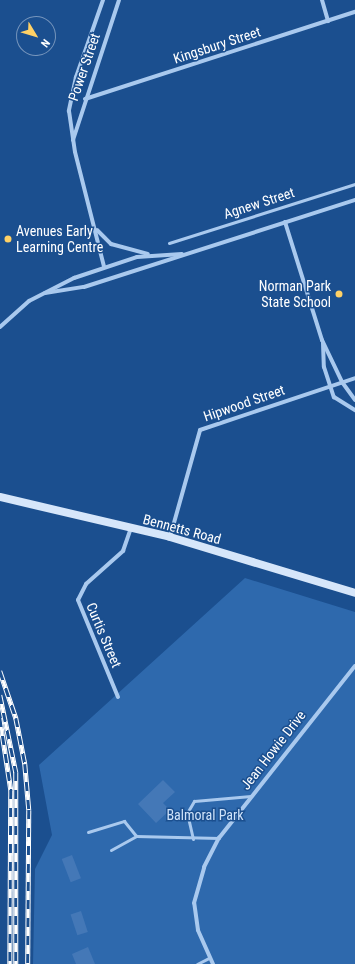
<!DOCTYPE html>
<html>
<head>
<meta charset="utf-8">
<style>
  body { margin:0 }
  #map { position:relative; width:355px; height:964px; overflow:hidden; background:#1b4f8f; font-family:"Roboto Condensed",sans-serif }
  div>[style] { position:absolute }
  [style*='--x'] { left:calc(var(--x)*1px); top:calc(var(--y)*1px); width:calc(var(--w)*1px); rotate:calc(var(--a)*1deg) }
  .green>* { inset:0; background:#2e69ad }
  .building>* { inset:0; background:#4478b7; transform-origin:0 0 }
  .service>* { height:3px; margin:-1.5px; padding:0 1.5px; transform-origin:1.5px; border-radius:1.5px; background:#a9c9ee }
  .minor>* { height:4px; margin:-2px; padding:0 2px; transform-origin:2px; border-radius:2px; background:#a9c9ee }
  .secondary>* { height:8px; margin:-4px; padding:0 4px; transform-origin:4px; border-radius:4px; background:#d6e6fa }
  .rail>* { height:4.5px; margin-top:-2.25px; transform-origin:0; background:repeating-linear-gradient(90deg,#1b4f8f 0 9px,#fff 0 18px); box-sizing:border-box; border-block:1px solid #fff }
  .dots>* { width:11px; height:11px; translate:-50% -50%; box-sizing:border-box; border:2px solid #1b4f8f; border-radius:50% }
  span { translate:-50% -50%; white-space:nowrap; text-align:center; line-height:1.15; -webkit-text-stroke:3px #1b4f8f; paint-order:stroke }
  .street-label { font-size:14px; color:#fff }
  .poi-label { font-size:14px; color:#fff }
  .left { translate:0 -50%; text-align:left }
  .right { translate:-100% -50%; text-align:right }
  .park-label { font-size:14px; color:#cfe3fa }
  .north { position:absolute; left:16px; top:16px; width:40px; height:40px; box-sizing:border-box; background:#1b4f8f; border:1px solid #7695bc; border-radius:50%; rotate:128deg; font-size:11px; font-weight:700; line-height:16px; text-align:center; color:#fff }
  .north::after { content:''; display:block; margin:auto; width:14px; height:18px; background:#ffd166; clip-path:polygon(50% 0,100% 100%,50% 72%,0 100%) }
</style>
</head>
<body>
<div id="map">
  <div class="green">
    <div style="clip-path:polygon(245px 578px,355px 612px,355px 964px,33px 964px,35px 869px,52px 835px,39px 765px)"></div>
  </div>
  <div class="building">
    <div style="clip-path:polygon(163px 780px,175px 792px,163px 803px,170px 810px,156px 823px,138px 804px)"></div>
    <div style="left:72px;top:855px;width:25px;height:11px;rotate:69deg"></div>
    <div style="left:81px;top:911px;width:22px;height:11px;rotate:72deg"></div>
    <div style="clip-path:polygon(88px 947px,95px 964px,76px 964px,72px 954px)"></div>
  </div>
  <div class="service">
    <div style="--x:169;--y:243;--w:195;--a:-17.6"></div>
    <div style="--x:88;--y:832;--w:38;--a:-17"></div>
    <div style="--x:124;--y:821;--w:19;--a:51"></div>
    <div style="--x:193;--y:839;--w:27;--a:-103"></div>
    <div style="--x:187;--y:813;--w:14;--a:-60"></div>
    <div style="--x:194;--y:801;--w:57;--a:-5"></div>
    <div style="--x:111;--y:850;--w:29;--a:-29"></div>
    <div style="--x:136;--y:836;--w:83;--a:1.4"></div>
    <div style="--x:197;--y:964;--w:13;--a:-27"></div>
  </div>
  <div class="minor">
    <div style="--x:103;--y:0;--w:82;--a:109.3"></div>
    <div style="--x:76;--y:77;--w:35;--a:102"></div>
    <div style="--x:69;--y:111;--w:41;--a:81.7"></div>
    <div style="--x:75;--y:152;--w:119;--a:75.8"></div>
    <div style="--x:322;--y:0;--w:22;--a:74"></div>
    <div style="--x:85;--y:99;--w:284;--a:-17.9"></div>
    <div style="--x:73;--y:140;--w:147;--a:-71.8"></div>
    <div style="--x:285;--y:222;--w:124;--a:72.6"></div>
    <div style="--x:322;--y:340;--w:47;--a:64.5"></div>
    <div style="--x:342;--y:382;--w:22;--a:54"></div>
    <div style="--x:97;--y:230;--w:20;--a:45"></div>
    <div style="--x:111;--y:244;--w:38;--a:15"></div>
    <div style="--x:45;--y:293;--w:39;--a:-9"></div>
    <div style="--x:84;--y:287;--w:285;--a:-17.8"></div>
    <div style="--x:0;--y:327;--w:39;--a:-42"></div>
    <div style="--x:29;--y:301;--w:51;--a:-27.1"></div>
    <div style="--x:74;--y:278;--w:66;--a:-18.4"></div>
    <div style="--x:137;--y:257;--w:45;--a:-3.8"></div>
    <div style="--x:323;--y:343;--w:24;--a:88"></div>
    <div style="--x:324;--y:367;--w:32;--a:72"></div>
    <div style="--x:334;--y:397;--w:25;--a:32"></div>
    <div style="--x:170;--y:537;--w:111;--a:-74.3"></div>
    <div style="--x:200;--y:430;--w:163;--a:-18.5"></div>
    <div style="--x:118;--y:697;--w:105;--a:-112.4"></div>
    <div style="--x:78;--y:600;--w:18;--a:-63"></div>
    <div style="--x:86;--y:584;--w:50;--a:-41.7"></div>
    <div style="--x:123;--y:551;--w:24;--a:-71"></div>
    <div style="--x:213;--y:964;--w:37;--a:-114"></div>
    <div style="--x:198;--y:930;--w:27;--a:-98"></div>
    <div style="--x:194;--y:903;--w:37;--a:-74"></div>
    <div style="--x:204;--y:867;--w:33;--a:-63"></div>
    <div style="--x:219;--y:838;--w:219;--a:-51.7"></div>
  </div>
  <div class="secondary">
    <div style="--x:0;--y:497;--w:175;--a:13.2"></div>
    <div style="--x:170;--y:537;--w:193;--a:16.8"></div>
  </div>
  <div class="rail">
    <div style="--x:0;--y:671;--w:50;--a:71.2"></div>
    <div style="--x:16;--y:718;--w:47;--a:78.9"></div>
    <div style="--x:25;--y:764;--w:46;--a:85"></div>
    <div style="--x:29;--y:810;--w:154;--a:90.4"></div>
    <div style="--x:0;--y:695;--w:79;--a:78.3"></div>
    <div style="--x:16;--y:772;--w:192;--a:90"></div>
    <div style="--x:0;--y:718;--w:73;--a:81.3"></div>
    <div style="--x:11;--y:790;--w:174;--a:90.3"></div>
  </div>
  <div class="dots">
    <div style="left:8px;top:239px;background:#ffd166"></div>
    <div style="left:339px;top:294px;background:#ffd166"></div>
  </div>
  <div class="street-label">
    <span style="left:217px;top:45px;rotate:-18deg">Kingsbury Street</span>
    <span style="left:84px;top:67px;rotate:-71deg">Power Street</span>
    <span style="left:259px;top:203px;rotate:-18deg">Agnew Street</span>
    <span style="left:244px;top:403px;rotate:-19deg">Hipwood Street</span>
    <span style="left:182px;top:529px;rotate:15deg">Bennetts Road</span>
    <span style="left:104px;top:635px;rotate:67deg">Curtis Street</span>
    <span style="left:273px;top:750px;rotate:-52deg">Jean Howie Drive</span>
  </div>
  <div class="poi-label">
    <span class="left" style="left:16px;top:239px">Avenues Early<br>Learning Centre</span>
    <span class="right" style="left:331px;top:294px">Norman Park<br>State School</span>
  </div>
  <div class="park-label">
    <span style="left:205px;top:815px">Balmoral Park</span>
  </div>
  <div class="north">N</div>
</div>
</body>
</html>
